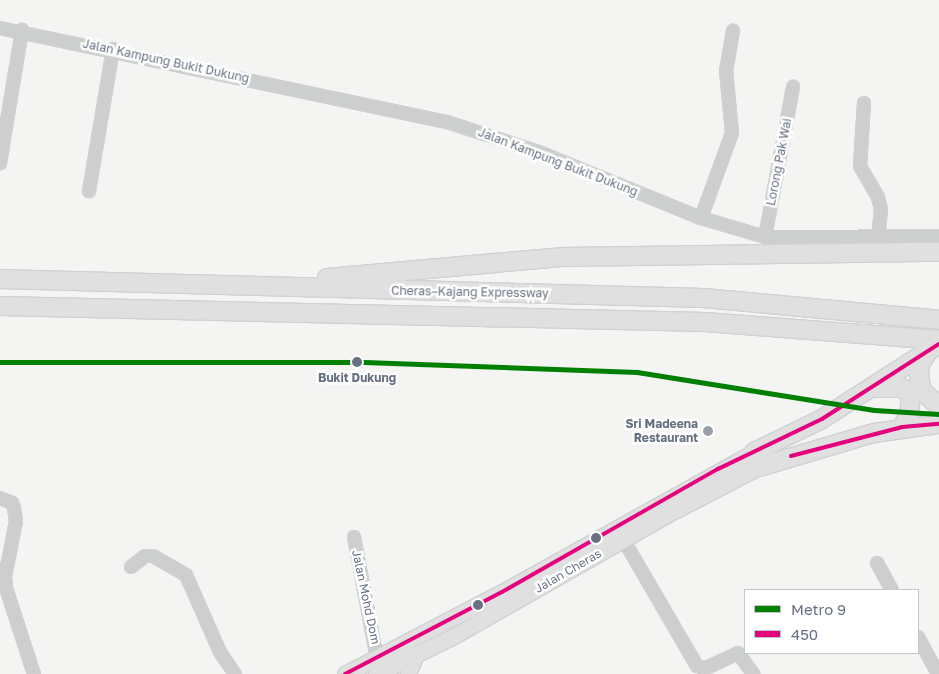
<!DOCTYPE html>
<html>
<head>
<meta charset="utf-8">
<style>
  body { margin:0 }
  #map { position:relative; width:939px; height:674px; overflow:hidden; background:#f4f4f3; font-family:"Golos Text",sans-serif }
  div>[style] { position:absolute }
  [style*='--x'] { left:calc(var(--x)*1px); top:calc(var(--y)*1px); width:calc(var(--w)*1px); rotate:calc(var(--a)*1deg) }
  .roads { filter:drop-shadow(1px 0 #d0d1d1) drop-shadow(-1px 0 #d0d1d1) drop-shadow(0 1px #d0d1d1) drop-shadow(0 -1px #d0d1d1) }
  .minor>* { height:12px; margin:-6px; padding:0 6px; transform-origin:6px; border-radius:6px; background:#cdcece }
  .major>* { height:15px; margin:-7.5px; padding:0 7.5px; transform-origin:7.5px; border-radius:7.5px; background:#e0e0e1 }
  .highway>* { height:18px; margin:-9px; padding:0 9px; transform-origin:9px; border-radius:9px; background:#e0e0e1 }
  .bus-1>* { height:4px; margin:-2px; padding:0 2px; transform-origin:2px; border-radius:2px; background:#e5007d }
  .metro-1>* { height:5px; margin:-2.5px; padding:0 2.5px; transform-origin:2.5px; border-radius:2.5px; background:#008000 }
  .dots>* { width:14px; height:14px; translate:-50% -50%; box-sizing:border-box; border:2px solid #fff; border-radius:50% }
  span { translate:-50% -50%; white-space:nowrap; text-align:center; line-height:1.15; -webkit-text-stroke:5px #fff; paint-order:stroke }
  .street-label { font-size:12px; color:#677181 }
  .stop-label { font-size:12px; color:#677181; font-weight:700 }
  .poi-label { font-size:12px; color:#677181; font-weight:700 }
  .right { translate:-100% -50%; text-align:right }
  .legend { position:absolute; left:744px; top:589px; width:175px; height:65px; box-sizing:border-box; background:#fff; border:1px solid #c2c6cd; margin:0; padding:6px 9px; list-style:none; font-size:15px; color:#677181 }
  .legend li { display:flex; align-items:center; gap:10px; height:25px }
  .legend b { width:25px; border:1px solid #c2c6cd }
</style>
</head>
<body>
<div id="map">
  <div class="roads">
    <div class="minor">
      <div style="--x:0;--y:28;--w:457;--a:11.9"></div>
      <div style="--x:447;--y:122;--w:97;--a:18.1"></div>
      <div style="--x:539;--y:152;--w:175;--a:22.2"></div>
      <div style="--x:701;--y:218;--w:67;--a:16.5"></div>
      <div style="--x:765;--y:237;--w:174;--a:-0.3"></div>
      <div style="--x:864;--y:103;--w:63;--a:93.6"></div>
      <div style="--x:860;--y:166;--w:36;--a:60"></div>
      <div style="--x:878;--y:197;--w:13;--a:77"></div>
      <div style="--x:881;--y:210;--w:28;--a:96"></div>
      <div style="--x:0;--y:163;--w:135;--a:-80.6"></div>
      <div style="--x:89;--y:191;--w:144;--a:-80.4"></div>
      <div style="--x:701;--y:218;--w:90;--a:-70"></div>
      <div style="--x:732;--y:133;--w:62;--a:-95.5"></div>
      <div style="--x:726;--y:71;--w:41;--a:-80.1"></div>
      <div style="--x:765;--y:237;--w:153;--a:-79.4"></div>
      <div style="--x:0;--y:498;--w:13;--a:23"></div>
      <div style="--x:12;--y:503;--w:5;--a:68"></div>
      <div style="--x:14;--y:508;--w:13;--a:81"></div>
      <div style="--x:16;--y:521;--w:57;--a:101.1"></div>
      <div style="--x:5;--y:577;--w:11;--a:85"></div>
      <div style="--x:6;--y:588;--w:90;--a:72"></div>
      <div style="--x:354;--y:537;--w:129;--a:79.3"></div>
      <div style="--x:623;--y:539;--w:147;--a:59.8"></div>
      <div style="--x:697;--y:666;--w:9;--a:13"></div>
      <div style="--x:706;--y:668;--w:35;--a:-25"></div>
      <div style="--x:738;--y:653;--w:26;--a:54"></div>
      <div style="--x:877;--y:563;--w:31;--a:61"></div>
      <div style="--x:131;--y:567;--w:18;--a:-38"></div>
      <div style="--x:145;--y:556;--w:8;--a:0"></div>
      <div style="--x:153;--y:556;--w:38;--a:30"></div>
      <div style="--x:186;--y:575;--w:84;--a:66.2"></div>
      <div style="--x:220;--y:652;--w:27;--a:56"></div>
      <div style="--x:918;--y:637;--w:42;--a:61.6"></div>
    </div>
    <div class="major">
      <div style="--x:345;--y:674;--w:177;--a:-27.6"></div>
      <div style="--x:502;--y:592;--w:288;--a:-29.1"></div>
      <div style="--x:376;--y:674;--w:85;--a:-26"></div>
      <div style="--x:452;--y:637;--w:257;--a:-29.6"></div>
      <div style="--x:676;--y:510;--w:93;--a:-27.4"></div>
      <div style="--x:408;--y:674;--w:22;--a:-68"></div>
    </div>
    <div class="highway">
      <div style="--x:327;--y:278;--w:238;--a:-5.1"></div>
      <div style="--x:564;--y:257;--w:375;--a:-0.8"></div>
      <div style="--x:0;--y:279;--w:704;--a:1.55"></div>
      <div style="--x:704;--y:298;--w:236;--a:5.3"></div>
      <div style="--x:0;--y:306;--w:705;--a:1.3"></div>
      <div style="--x:705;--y:322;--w:235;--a:4.4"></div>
      <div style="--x:929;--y:350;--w:17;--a:123"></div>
      <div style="--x:920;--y:364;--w:12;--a:95"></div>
      <div style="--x:919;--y:376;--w:15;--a:79"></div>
      <div style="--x:922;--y:391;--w:23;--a:41"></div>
      <div style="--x:876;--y:388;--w:26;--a:0"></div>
      <div style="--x:902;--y:388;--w:11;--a:34"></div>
      <div style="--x:911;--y:394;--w:21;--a:95"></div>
      <div style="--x:909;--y:415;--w:14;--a:120"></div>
      <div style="--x:754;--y:452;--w:76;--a:-25.9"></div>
      <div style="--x:822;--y:419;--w:139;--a:-32.7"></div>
      <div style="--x:759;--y:467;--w:120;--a:-16.5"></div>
      <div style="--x:874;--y:433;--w:66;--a:-7.9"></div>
    </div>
  </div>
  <div class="bus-1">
    <div style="--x:791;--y:456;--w:115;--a:-14.6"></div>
    <div style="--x:902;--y:427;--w:37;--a:-5"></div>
    <div style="--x:345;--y:674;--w:177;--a:-27.6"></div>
    <div style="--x:502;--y:592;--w:249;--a:-29.7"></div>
    <div style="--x:718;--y:469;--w:115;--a:-25.7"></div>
    <div style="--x:822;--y:419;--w:139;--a:-32.7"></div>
  </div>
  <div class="metro-1">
    <div style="--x:0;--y:362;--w:364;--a:0"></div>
    <div style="--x:364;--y:362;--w:273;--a:2.1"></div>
    <div style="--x:637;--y:372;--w:240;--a:9.1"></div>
    <div style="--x:874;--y:410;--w:65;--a:3.5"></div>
  </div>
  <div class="dots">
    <div style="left:357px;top:362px;background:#677181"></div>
    <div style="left:708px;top:431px;background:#989fa9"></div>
    <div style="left:596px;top:538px;background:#677181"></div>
    <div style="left:478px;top:605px;background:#677181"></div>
  </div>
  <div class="street-label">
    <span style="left:166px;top:61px;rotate:12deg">Jalan Kampung Bukit Dukung</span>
    <span style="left:558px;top:162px;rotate:21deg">Jalan Kampung Bukit Dukung</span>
    <span style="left:779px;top:162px;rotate:-79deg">Lorong Pak Wai</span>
    <span style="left:470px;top:292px;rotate:1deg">Cheras–Kajang Expressway</span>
    <span style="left:568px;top:571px;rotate:-30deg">Jalan Cheras</span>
    <span style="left:366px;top:597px;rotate:78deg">Jalan Mohd Dom</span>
  </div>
  <div class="stop-label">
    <span style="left:357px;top:378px">Bukit Dukung</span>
  </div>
  <div class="poi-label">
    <span class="right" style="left:698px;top:431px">Sri Madeena<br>Restaurant</span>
  </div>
  <ul class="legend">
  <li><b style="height:6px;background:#008000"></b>Metro 9</li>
  <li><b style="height:6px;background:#e5007d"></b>450</li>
  </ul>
</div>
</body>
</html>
